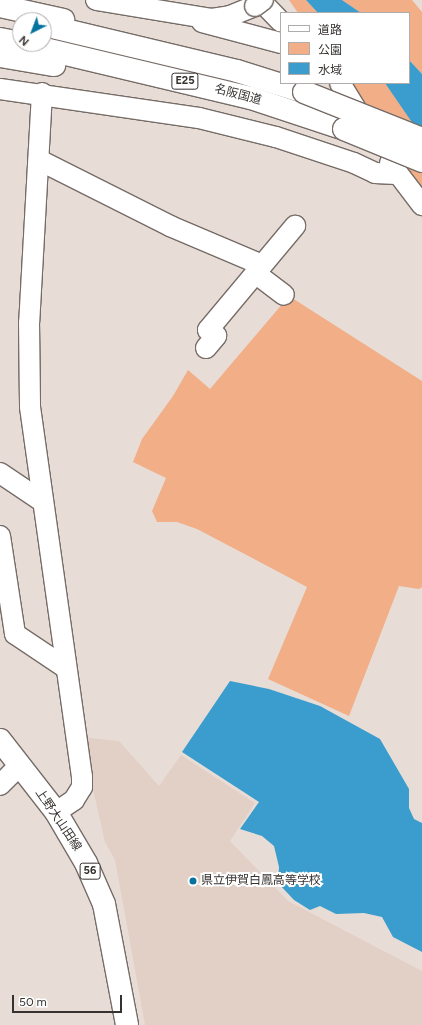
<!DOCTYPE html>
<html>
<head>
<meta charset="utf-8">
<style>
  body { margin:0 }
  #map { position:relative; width:422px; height:1025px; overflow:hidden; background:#e8ddd6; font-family:Figtree,"Noto Sans JP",sans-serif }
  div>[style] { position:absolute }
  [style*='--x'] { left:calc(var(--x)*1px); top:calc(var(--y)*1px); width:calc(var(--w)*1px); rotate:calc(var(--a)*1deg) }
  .built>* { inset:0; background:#e2cfc5 }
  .green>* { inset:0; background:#f1ae87 }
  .water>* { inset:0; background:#3a9dcd }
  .roads { filter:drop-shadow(1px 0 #766c67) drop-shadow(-1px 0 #766c67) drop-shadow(0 1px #766c67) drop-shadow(0 -1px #766c67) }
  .minor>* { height:20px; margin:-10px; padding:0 10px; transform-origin:10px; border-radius:10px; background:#fff }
  .major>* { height:22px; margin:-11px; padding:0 11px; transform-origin:11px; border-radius:11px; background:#fff }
  .highway>* { height:22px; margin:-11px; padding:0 11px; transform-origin:11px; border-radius:11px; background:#fff }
  .bridges { filter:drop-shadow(1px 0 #766c67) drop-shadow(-1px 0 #766c67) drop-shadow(0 1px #766c67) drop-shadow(0 -1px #766c67) }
  .minor-bridge>* { height:20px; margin:-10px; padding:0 10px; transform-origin:10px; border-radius:10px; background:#fff }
  .highway-bridge>* { height:22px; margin:-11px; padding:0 11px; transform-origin:11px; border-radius:11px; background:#fff }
  .dots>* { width:11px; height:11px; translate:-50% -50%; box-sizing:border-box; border:2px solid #fff; border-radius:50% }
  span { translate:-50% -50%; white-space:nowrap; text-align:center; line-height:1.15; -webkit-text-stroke:4px #fff; paint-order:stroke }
  .shield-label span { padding:1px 3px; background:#fff; border:1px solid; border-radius:3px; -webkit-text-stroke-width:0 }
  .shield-label { font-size:11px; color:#363230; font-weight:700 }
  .street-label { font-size:12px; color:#363230 }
  .poi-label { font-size:12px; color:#363230 }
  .left { translate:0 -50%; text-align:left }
  .legend { position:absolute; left:280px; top:12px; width:130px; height:72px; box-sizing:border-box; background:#fff; border:1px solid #afadac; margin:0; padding:5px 7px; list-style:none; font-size:12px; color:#363230 }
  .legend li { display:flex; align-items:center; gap:8px; height:20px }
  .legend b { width:20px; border:1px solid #afadac }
  .north { position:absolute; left:12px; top:12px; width:40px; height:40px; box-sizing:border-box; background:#fff; border:1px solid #afadac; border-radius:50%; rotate:222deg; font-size:11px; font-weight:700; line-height:16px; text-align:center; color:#363230 }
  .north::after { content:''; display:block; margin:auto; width:14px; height:18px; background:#04739e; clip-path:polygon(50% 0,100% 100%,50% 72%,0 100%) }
  .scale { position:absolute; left:12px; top:995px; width:110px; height:18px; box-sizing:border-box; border:2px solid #363230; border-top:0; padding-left:5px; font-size:12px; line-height:14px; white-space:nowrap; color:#363230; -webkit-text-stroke:3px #fff; paint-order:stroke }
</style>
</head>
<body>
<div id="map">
  <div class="built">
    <div style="clip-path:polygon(81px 737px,119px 741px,159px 786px,181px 755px,255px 803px,230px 841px,288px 901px,422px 971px,422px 1025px,145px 1025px,115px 860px,105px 842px)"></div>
  </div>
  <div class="green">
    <div style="clip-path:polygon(289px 0,306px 0,318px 13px,298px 13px)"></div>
    <div style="clip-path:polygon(342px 0,412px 0,422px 12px,422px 74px,409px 60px,409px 13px,361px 13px)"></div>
    <div style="clip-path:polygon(349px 83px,385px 83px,389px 88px,422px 137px,422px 193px)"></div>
    <div style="clip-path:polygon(289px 296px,422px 381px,422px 587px,419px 589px,399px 586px,349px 716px,268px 679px,307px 587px,197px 529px,177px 522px,157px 522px,152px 511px,166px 478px,133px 462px,142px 439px,173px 396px,188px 370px,210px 389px)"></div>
  </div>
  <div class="water">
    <div style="clip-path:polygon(306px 0,342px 0,361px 13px,318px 13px)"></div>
    <div style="clip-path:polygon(409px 60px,422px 74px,422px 137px,385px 83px,409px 83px)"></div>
    <div style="clip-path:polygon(230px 681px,269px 689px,320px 706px,380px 739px,409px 789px,409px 808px,414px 819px,422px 823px,422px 952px,393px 937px,382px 917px,364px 913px,336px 914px,320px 906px,310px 910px,294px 900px,278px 883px,279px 867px,274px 846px,262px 836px,240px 829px,259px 802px,182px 752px)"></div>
  </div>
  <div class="roads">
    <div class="minor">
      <div style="--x:96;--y:0;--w:118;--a:9.3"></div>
      <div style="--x:212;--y:19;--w:18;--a:-9"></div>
      <div style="--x:230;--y:16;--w:27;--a:-22"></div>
      <div style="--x:260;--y:0;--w:30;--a:46"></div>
      <div style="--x:202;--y:22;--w:82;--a:14.9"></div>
      <div style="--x:340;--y:83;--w:46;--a:58.4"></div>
      <div style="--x:0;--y:89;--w:201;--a:8.3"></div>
      <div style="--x:199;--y:118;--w:79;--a:13.9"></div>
      <div style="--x:276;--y:137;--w:82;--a:18.4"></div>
      <div style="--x:354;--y:163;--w:23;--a:25"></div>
      <div style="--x:375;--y:173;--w:21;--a:3"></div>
      <div style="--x:42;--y:93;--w:229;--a:93.2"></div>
      <div style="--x:29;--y:322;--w:85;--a:89.3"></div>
      <div style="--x:30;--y:407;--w:373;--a:82"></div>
      <div style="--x:82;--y:776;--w:11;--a:90"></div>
      <div style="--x:82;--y:787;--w:15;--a:122"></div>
      <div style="--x:74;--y:800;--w:22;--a:146"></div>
      <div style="--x:39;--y:160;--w:147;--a:26.7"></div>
      <div style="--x:170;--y:226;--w:100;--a:23"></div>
      <div style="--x:390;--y:163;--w:53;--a:52.7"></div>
      <div style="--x:255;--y:273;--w:36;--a:37"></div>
      <div style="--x:206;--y:348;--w:16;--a:-50"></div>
      <div style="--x:216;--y:336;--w:10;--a:-143"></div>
      <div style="--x:208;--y:330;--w:136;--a:-50.1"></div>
      <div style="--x:0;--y:473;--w:52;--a:34"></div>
      <div style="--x:0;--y:536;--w:99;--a:81.3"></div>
      <div style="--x:15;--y:634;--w:61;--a:33.7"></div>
      <div style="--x:0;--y:785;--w:27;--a:-45"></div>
    </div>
    <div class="major">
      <div style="--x:0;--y:740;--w:91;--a:52.1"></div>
      <div style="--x:56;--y:812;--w:59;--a:59.5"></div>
      <div style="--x:86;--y:863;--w:45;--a:66.3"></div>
      <div style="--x:104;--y:904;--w:123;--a:79.2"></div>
    </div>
    <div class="highway">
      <div style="--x:0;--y:6;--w:65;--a:12.5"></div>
      <div style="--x:44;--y:25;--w:198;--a:13.4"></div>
      <div style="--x:237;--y:71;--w:70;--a:17.4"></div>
      <div style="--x:0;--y:39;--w:20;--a:11"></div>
      <div style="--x:24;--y:44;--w:233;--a:13.4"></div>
      <div style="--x:251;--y:98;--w:98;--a:18.4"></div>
      <div style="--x:0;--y:56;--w:55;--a:9.5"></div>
    </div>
  </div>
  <div class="bridges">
    <div class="minor-bridge">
      <div style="--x:255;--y:6;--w:10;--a:-37"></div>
    </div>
    <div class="highway-bridge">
      <div style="--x:304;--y:92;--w:127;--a:21.7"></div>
      <div style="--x:344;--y:129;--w:84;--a:22.3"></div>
    </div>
  </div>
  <div class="dots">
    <div style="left:193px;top:881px;background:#04739e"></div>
  </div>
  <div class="shield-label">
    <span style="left:185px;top:81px">E25</span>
    <span style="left:90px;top:871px">56</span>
  </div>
  <div class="street-label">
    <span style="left:238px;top:95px;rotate:15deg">名阪国道</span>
    <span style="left:58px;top:820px;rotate:56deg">上野大山田線</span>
  </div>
  <div class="poi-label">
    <span class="left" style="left:201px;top:881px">県立伊賀白鳳高等学校</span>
  </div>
  <ul class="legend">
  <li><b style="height:5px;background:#fff"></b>道路</li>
  <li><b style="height:11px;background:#f1ae87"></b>公園</li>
  <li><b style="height:11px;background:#3a9dcd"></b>水域</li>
  </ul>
  <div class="north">N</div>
  <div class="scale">50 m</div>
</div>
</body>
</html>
